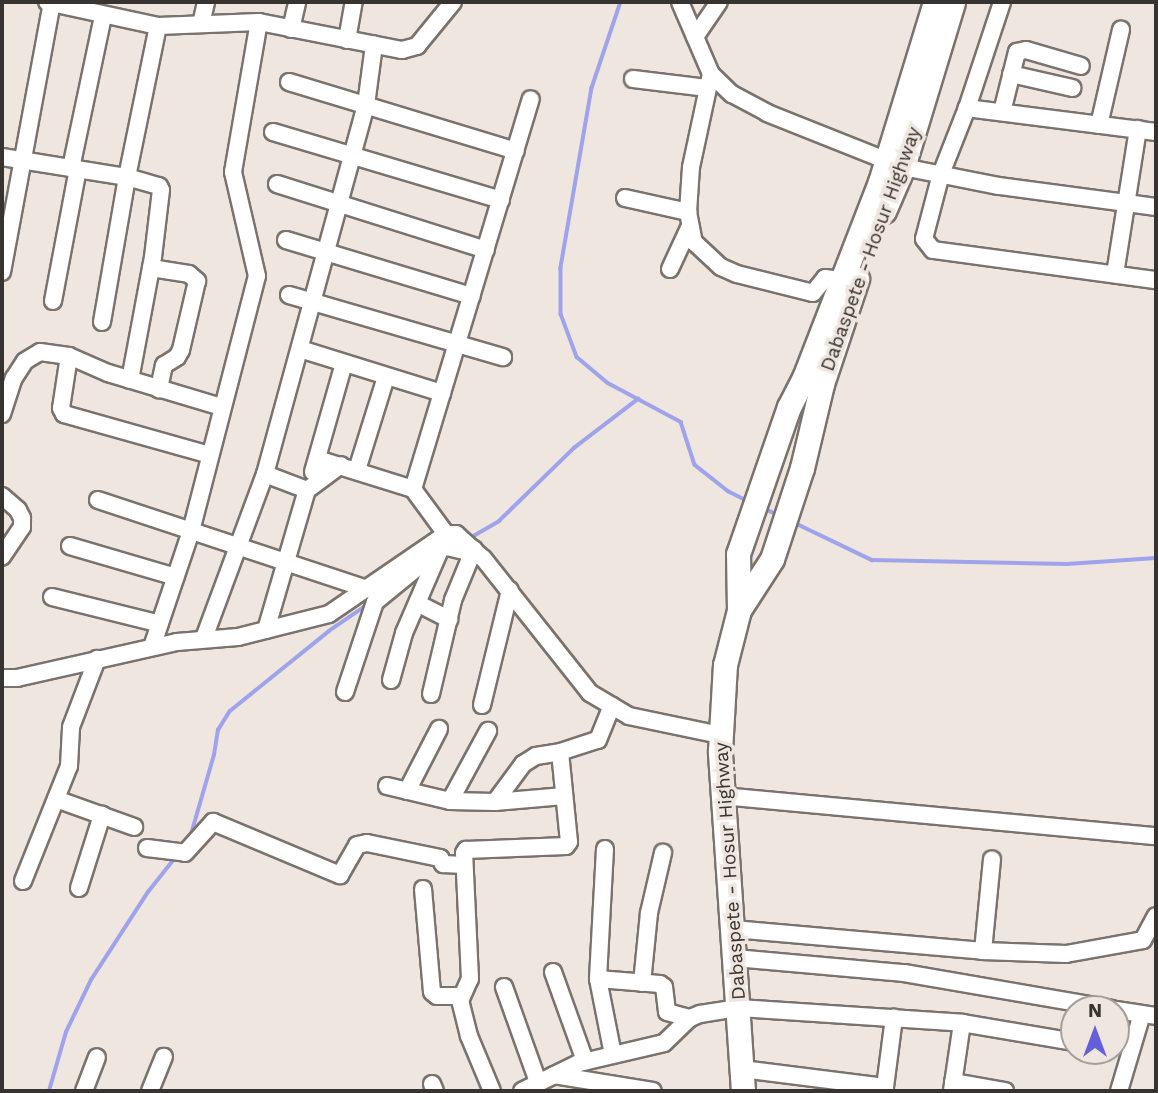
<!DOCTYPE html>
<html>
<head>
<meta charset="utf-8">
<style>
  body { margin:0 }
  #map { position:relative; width:1158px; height:1093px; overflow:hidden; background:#efe6df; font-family:"Work Sans",sans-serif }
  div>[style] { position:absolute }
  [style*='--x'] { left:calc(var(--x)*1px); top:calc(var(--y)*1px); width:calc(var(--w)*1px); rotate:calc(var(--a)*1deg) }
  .stream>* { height:3.5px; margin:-1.75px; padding:0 1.75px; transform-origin:1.75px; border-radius:1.75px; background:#9ea3ec }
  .roads { filter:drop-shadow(2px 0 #7a736d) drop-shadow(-2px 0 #7a736d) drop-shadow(0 2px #7a736d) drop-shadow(0 -2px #7a736d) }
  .minor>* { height:16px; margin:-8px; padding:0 8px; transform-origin:8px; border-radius:8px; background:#fff }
  .highway>* { height:23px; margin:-11.5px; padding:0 11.5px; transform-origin:11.5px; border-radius:11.5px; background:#fff }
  span { translate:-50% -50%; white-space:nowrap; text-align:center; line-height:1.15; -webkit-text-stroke:7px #efe6df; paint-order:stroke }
  .street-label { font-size:19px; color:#373331 }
  .frame { position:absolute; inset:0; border:4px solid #373331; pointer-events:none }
  .north { position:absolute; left:1060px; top:995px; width:70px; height:70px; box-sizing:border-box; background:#efe6df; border:2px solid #a59e99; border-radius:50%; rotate:0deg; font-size:19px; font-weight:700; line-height:28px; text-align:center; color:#373331 }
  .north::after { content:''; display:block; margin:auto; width:24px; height:32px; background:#6560d9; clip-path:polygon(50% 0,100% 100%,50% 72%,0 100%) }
</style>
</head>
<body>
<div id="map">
  <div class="stream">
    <div style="--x:621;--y:2;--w:91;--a:108.6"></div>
    <div style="--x:592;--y:88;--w:183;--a:99.8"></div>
    <div style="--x:561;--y:268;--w:46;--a:90"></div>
    <div style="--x:561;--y:314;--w:46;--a:69.6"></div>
    <div style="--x:577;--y:357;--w:40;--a:40"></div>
    <div style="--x:608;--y:383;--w:83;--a:28.1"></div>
    <div style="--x:681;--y:422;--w:45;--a:72"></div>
    <div style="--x:695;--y:465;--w:42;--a:38.2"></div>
    <div style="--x:728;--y:491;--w:22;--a:27"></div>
    <div style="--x:761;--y:507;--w:17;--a:25"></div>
    <div style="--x:793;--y:522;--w:88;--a:25.7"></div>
    <div style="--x:872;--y:560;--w:195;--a:1.2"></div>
    <div style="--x:1067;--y:564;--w:89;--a:-3.9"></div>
    <div style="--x:470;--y:538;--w:34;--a:-30"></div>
    <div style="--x:499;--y:521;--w:105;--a:-44.2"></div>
    <div style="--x:574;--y:448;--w:81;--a:-37.4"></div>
    <div style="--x:190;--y:838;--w:86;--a:-73.9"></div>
    <div style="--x:214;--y:755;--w:25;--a:-81"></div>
    <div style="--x:218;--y:730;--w:22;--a:-58"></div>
    <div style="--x:230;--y:711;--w:127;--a:-38.9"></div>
    <div style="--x:329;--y:631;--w:46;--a:-34.4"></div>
    <div style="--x:49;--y:1091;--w:61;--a:-73.9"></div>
    <div style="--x:66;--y:1032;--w:58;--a:-64.3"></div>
    <div style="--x:91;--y:980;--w:105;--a:-57.1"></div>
    <div style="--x:148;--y:892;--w:43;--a:-51.5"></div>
  </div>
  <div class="roads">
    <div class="minor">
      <div style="--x:47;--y:2;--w:114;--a:12.2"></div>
      <div style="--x:158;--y:26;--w:101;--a:-2.3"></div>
      <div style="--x:259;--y:22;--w:146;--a:11.1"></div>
      <div style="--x:402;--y:50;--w:16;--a:-15"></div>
      <div style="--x:417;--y:46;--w:57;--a:-50.7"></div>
      <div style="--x:680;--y:2;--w:78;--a:66.7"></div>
      <div style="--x:711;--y:74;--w:29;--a:44"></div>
      <div style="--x:732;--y:94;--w:40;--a:28"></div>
      <div style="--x:767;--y:113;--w:146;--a:21.7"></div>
      <div style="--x:903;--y:167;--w:98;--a:11.2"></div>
      <div style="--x:999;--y:186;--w:158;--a:7.6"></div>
      <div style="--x:201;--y:24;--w:23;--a:-77"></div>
      <div style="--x:291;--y:29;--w:28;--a:-77"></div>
      <div style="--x:695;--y:37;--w:42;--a:-55.6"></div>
      <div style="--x:347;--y:40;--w:39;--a:-80"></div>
      <div style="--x:711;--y:74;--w:95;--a:102.1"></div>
      <div style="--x:691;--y:167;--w:45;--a:93.8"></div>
      <div style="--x:688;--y:212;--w:31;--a:79"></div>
      <div style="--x:694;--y:242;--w:37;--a:43"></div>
      <div style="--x:721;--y:267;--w:17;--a:24"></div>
      <div style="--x:737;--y:274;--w:78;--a:14"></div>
      <div style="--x:813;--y:293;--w:19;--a:-51"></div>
      <div style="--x:825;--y:278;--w:16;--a:7"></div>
      <div style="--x:1011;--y:74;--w:63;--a:12.9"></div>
      <div style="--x:633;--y:79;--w:75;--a:6.9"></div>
      <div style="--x:289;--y:82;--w:237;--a:16.9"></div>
      <div style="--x:967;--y:108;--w:112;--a:-71.7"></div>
      <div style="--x:1002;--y:112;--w:62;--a:-76"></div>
      <div style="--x:1017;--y:52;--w:9;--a:-13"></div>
      <div style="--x:1026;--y:50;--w:57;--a:16.2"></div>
      <div style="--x:1099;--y:125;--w:98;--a:-77"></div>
      <div style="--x:273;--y:132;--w:238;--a:16.6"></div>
      <div style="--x:1156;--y:132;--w:191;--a:-172.8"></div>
      <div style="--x:967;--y:108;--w:71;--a:111.5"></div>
      <div style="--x:941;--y:174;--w:67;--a:104.7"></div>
      <div style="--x:924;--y:239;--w:14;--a:51"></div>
      <div style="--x:933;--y:250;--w:225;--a:7.7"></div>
      <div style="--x:2;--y:157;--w:127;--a:9.1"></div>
      <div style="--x:127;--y:177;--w:33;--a:16"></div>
      <div style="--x:159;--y:186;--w:4;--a:63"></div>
      <div style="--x:161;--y:190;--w:67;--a:96.8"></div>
      <div style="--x:153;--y:257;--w:125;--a:100.6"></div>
      <div style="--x:71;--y:168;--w:155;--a:-78.1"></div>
      <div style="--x:277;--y:184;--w:219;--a:17.5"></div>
      <div style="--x:625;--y:198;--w:65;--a:12.5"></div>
      <div style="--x:286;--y:240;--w:194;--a:16.8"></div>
      <div style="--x:151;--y:268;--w:38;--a:9"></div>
      <div style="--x:189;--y:274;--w:11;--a:41"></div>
      <div style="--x:197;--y:281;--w:71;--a:103.1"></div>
      <div style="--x:181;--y:350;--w:8;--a:120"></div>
      <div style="--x:177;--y:357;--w:15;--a:148"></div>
      <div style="--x:164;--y:365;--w:25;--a:102"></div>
      <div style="--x:670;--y:269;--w:45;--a:-65.1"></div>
      <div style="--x:2;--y:272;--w:274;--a:-79.5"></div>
      <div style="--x:1115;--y:274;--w:147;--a:-81"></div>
      <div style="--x:289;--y:295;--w:223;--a:16.2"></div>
      <div style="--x:53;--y:301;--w:134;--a:-79.3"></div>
      <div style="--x:102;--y:322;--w:147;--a:-80.2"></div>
      <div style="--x:127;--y:177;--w:154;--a:-78.4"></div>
      <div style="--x:300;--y:349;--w:149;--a:17.2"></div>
      <div style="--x:69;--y:356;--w:53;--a:98.7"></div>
      <div style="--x:61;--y:408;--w:7;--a:63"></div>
      <div style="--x:64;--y:414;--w:152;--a:15.7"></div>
      <div style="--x:2;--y:414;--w:38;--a:-72"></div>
      <div style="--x:14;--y:378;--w:20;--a:-57"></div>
      <div style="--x:25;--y:361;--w:17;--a:-31"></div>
      <div style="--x:40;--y:352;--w:29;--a:8"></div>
      <div style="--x:69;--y:356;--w:43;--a:23.6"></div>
      <div style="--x:108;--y:373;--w:118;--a:16.7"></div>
      <div style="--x:317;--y:459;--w:101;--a:17.4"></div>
      <div style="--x:357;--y:470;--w:97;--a:-72.7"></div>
      <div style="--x:313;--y:472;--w:113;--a:-74.1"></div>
      <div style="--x:265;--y:474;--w:45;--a:20.9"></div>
      <div style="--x:307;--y:490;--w:42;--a:-36.3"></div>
      <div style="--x:2;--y:496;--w:21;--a:41"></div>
      <div style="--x:18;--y:510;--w:9;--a:63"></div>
      <div style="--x:22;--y:518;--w:9;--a:90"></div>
      <div style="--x:22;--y:527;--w:36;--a:124"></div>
      <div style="--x:98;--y:500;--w:283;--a:18.3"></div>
      <div style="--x:446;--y:534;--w:56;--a:-126.3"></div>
      <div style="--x:413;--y:489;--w:407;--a:-73.2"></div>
      <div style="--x:70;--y:546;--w:110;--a:16.3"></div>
      <div style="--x:52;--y:597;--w:111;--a:14"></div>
      <div style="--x:419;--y:604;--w:34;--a:27"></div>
      <div style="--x:266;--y:630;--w:146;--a:-73.7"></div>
      <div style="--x:204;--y:638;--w:175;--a:-69.6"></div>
      <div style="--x:265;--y:474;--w:383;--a:-74.7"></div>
      <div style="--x:366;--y:105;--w:61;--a:-82.4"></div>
      <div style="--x:152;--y:647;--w:122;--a:-71.4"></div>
      <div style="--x:191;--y:531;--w:263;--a:-75.5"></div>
      <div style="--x:257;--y:276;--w:107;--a:-103"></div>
      <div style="--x:233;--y:172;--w:152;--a:-80.2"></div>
      <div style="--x:2;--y:678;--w:15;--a:0"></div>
      <div style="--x:17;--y:678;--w:164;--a:-12.7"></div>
      <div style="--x:177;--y:642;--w:61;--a:-4.7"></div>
      <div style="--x:238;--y:637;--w:94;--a:-14.2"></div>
      <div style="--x:329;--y:614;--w:142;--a:-34.4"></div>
      <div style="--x:446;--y:534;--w:10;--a:0"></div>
      <div style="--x:456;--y:534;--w:36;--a:42"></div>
      <div style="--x:483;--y:558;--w:172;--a:51.6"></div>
      <div style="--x:590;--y:693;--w:45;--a:30.5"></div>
      <div style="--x:629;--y:716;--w:93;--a:11.8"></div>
      <div style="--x:391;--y:680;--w:49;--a:-74.5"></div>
      <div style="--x:404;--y:633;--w:88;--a:-66.6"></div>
      <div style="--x:345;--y:692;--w:95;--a:-71.6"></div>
      <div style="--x:375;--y:602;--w:84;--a:-39.2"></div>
      <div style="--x:440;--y:549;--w:7;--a:-16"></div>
      <div style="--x:447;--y:547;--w:26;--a:13"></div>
      <div style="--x:431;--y:694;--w:97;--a:-76.8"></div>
      <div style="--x:453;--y:600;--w:55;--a:-67.6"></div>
      <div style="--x:482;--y:705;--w:118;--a:-76.3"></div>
      <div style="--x:387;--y:786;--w:65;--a:13.4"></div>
      <div style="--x:450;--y:801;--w:45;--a:1.3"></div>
      <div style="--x:495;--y:802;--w:69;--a:-5"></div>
      <div style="--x:407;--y:791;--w:70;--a:-62.7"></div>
      <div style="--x:722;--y:796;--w:436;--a:5.3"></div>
      <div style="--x:56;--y:799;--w:83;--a:19.7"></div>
      <div style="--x:450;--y:801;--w:80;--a:-61.5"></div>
      <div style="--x:495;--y:802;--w:47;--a:-53.6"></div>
      <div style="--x:523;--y:764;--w:15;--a:-32"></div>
      <div style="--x:536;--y:756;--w:24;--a:-9"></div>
      <div style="--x:147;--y:848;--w:38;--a:7"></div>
      <div style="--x:185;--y:853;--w:42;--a:-47.9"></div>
      <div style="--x:213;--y:822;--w:138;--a:22.7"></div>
      <div style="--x:340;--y:875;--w:34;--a:-60"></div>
      <div style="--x:357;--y:845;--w:10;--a:-11"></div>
      <div style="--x:367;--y:843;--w:75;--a:11.6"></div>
      <div style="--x:440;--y:858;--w:7;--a:63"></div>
      <div style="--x:443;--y:864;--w:21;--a:3"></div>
      <div style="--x:605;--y:849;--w:130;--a:93.1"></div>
      <div style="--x:598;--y:979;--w:77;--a:78.8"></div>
      <div style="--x:23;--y:881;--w:124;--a:-68.2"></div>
      <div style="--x:69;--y:766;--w:39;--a:-87"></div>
      <div style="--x:71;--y:727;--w:73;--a:-69.1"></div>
      <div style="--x:79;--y:888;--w:77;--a:-72.5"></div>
      <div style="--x:423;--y:889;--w:103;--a:85"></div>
      <div style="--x:432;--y:992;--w:6;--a:39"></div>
      <div style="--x:437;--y:996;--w:24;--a:0"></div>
      <div style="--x:733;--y:929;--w:251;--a:5"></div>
      <div style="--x:983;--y:951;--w:83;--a:2.1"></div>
      <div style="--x:1066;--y:954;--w:78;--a:-10.3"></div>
      <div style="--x:1143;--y:940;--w:27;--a:-62"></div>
      <div style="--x:983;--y:951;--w:92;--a:-84.4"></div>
      <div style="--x:735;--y:958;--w:170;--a:5.1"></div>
      <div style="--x:904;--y:973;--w:211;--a:9.8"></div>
      <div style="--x:553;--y:972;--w:95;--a:70.2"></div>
      <div style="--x:598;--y:979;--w:62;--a:4.6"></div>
      <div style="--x:660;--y:984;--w:5;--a:37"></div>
      <div style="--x:664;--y:987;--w:25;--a:83"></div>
      <div style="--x:667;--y:1012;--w:24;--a:15"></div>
      <div style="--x:642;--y:983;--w:70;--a:-84.3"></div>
      <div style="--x:649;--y:913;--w:62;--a:-76.9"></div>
      <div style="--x:504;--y:987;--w:101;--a:70.3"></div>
      <div style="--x:1116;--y:1010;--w:40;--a:8.5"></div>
      <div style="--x:962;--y:1023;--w:114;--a:9.6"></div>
      <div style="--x:742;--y:1069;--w:144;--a:7.2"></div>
      <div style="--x:885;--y:1087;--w:4;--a:104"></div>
      <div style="--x:554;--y:1075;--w:100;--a:9.2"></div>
      <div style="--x:953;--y:1082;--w:53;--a:9.8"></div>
      <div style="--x:432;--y:1084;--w:8;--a:67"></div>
      <div style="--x:885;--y:1087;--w:70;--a:-82.6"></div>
      <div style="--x:84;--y:1091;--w:36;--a:-69"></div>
      <div style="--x:150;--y:1091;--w:37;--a:-68"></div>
      <div style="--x:492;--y:1091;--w:60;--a:-112.7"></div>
      <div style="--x:469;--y:1036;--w:36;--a:-104"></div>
      <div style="--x:460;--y:1001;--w:24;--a:-66"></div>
      <div style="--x:470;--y:979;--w:126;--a:-92.7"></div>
      <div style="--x:464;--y:853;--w:4;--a:-56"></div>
      <div style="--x:466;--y:850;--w:100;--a:-2.3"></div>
      <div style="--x:566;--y:846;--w:5;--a:-53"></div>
      <div style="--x:569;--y:842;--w:90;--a:-95.7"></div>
      <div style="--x:560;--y:752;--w:40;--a:-18"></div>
      <div style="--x:598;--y:740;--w:37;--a:-68"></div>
      <div style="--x:522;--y:1091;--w:64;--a:-26.2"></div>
      <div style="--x:579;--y:1063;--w:87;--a:-13.2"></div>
      <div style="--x:664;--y:1043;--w:36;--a:-44"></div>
      <div style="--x:690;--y:1018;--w:11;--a:-22"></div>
      <div style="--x:700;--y:1014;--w:39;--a:-9"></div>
      <div style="--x:739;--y:1008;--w:224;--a:3.8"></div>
      <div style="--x:962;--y:1023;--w:69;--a:98.4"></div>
      <div style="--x:1119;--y:1091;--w:80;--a:-73.4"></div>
    </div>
    <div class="highway">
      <div style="--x:884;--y:211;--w:48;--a:-66.6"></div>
      <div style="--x:903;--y:167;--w:172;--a:-73.1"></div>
      <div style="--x:739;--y:610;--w:61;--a:-57.1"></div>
      <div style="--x:772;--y:559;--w:96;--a:-71.8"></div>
      <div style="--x:802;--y:468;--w:86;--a:-76.6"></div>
      <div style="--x:822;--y:384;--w:111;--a:-71.6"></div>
      <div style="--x:743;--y:1091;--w:341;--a:-93.9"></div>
      <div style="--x:720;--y:751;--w:86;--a:-86.7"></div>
      <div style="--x:725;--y:665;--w:57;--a:-75.7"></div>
      <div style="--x:739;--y:610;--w:56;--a:-91"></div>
      <div style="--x:738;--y:554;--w:156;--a:-70.9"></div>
      <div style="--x:789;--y:407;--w:33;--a:-63"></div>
      <div style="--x:804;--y:378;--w:210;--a:-68.8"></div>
      <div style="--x:880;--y:182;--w:188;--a:-73"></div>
    </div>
  </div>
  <div class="street-label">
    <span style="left:871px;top:249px;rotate:-70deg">Dabaspete - Hosur Highway</span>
    <span style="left:730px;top:871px;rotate:-94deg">Dabaspete - Hosur Highway</span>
  </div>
  <div class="frame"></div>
  <div class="north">N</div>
</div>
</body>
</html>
